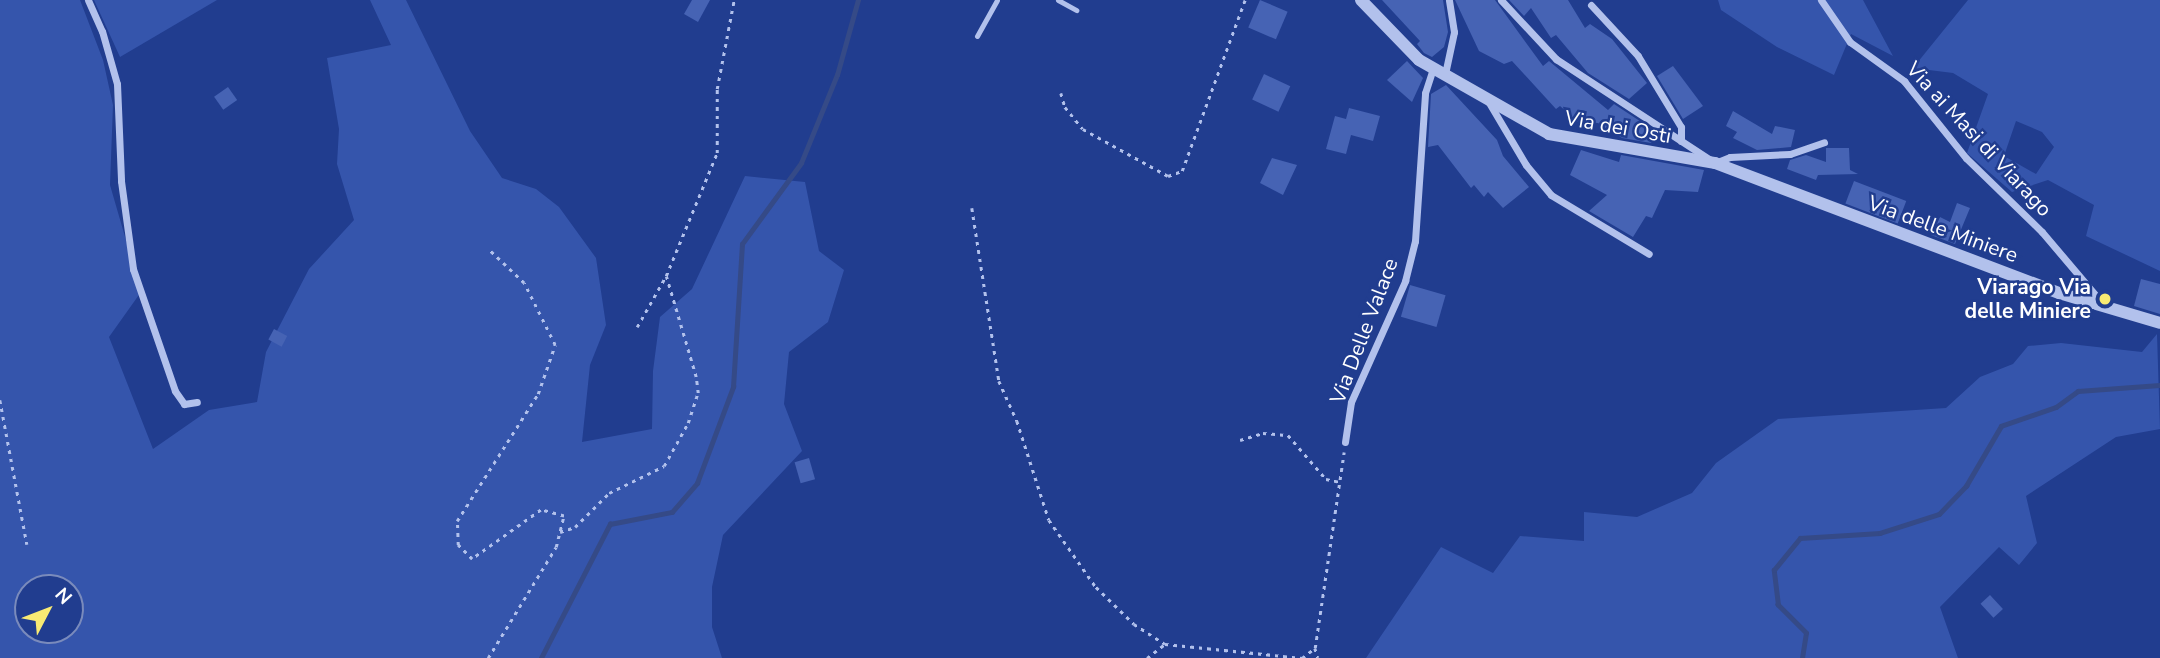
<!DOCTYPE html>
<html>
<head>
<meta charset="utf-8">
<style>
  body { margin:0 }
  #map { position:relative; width:2160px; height:658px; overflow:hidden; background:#213d8f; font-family:"Nunito Sans",sans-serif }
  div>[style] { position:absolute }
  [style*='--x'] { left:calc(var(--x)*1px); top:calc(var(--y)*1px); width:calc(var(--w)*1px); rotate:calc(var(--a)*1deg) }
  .green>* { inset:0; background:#3555ac }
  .stream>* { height:4.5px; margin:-2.25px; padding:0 2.25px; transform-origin:2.25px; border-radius:2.25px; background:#354a87 }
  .building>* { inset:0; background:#4663b4; transform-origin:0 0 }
  .path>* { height:2.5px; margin-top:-1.25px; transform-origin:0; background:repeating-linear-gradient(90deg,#b2c1ec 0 3.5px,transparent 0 8.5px) }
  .service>* { height:5px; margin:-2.5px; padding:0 2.5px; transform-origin:2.5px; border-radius:2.5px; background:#b2c1ec }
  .minor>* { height:7px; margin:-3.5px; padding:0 3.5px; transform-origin:3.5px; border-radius:3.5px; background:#b2c1ec }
  .tertiary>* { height:12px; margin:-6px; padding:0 6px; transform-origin:6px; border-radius:6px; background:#b2c1ec }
  .dots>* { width:19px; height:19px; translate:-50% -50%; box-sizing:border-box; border:4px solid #213d8f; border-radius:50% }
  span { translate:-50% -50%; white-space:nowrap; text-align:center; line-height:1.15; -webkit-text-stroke:5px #213d8f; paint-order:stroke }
  .street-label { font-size:21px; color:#fff }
  .poi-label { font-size:21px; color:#fff; font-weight:700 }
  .right { translate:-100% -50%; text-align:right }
  .north { position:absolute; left:14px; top:574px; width:70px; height:70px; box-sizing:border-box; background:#213d8f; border:2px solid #7a8bbc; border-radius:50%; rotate:48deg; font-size:19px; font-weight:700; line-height:28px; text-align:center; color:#fff }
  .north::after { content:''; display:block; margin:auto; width:24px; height:32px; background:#f8ea73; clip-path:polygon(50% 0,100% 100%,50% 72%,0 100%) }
</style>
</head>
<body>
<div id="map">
  <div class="green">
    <div style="clip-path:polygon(evenodd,0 0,80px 0,103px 60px,113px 105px,110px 185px,141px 292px,109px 337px,153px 449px,209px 410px,257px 402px,266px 352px,309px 269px,354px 220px,337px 164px,339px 129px,327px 58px,391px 45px,370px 0,406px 0,470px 131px,502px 178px,536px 189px,559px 207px,596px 258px,606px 325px,590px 365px,582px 442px,652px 429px,653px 371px,660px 317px,692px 289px,745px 176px,805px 182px,819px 251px,844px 270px,828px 322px,789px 352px,784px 404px,802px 451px,723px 535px,712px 587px,712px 627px,722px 658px,0 658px,0 0,28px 588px,70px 588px,70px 630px,28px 630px,28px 588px)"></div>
    <div style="clip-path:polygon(94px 0,217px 0,120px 57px)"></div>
    <div style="clip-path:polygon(1718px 0,1863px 0,1893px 56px,1851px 34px,1834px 75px,1777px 47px,1721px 10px)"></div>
    <div style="clip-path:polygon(evenodd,1968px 0,2160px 0,2160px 271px,2086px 236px,2094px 205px,2048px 180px,2012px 192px,1967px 153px,1988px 94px,1953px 73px,1913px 68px,1968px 0,2016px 121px,2042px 132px,2054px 147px,2036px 174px,2004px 156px,2016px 121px)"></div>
    <div style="clip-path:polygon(2157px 334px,2160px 429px,2116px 437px,2026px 496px,2037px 543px,2019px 565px,1999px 547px,1940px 607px,1958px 658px,1366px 658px,1441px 547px,1493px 573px,1520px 536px,1584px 541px,1584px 512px,1637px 517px,1692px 493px,1716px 463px,1778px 419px,1946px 408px,1980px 377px,2013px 364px,2028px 346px,2061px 343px,2142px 352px)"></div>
  </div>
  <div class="stream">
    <div style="--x:541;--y:658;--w:151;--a:-62.8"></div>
    <div style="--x:610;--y:524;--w:63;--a:-11"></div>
    <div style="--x:672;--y:512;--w:38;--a:-49"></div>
    <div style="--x:697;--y:483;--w:103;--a:-69.4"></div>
    <div style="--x:733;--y:387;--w:143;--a:-86.4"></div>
    <div style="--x:742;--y:244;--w:100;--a:-53.9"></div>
    <div style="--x:801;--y:163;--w:95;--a:-67.8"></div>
    <div style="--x:837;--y:75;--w:78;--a:-74.4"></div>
    <div style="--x:1802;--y:658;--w:25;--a:-81"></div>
    <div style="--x:1806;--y:633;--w:40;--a:-135"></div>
    <div style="--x:1778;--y:605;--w:35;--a:-97"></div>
    <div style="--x:1774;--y:570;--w:41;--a:-50.9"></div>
    <div style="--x:1800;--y:538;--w:80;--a:-3.6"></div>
    <div style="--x:1880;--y:533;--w:62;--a:-17.9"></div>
    <div style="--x:1939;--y:514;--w:39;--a:-46"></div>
    <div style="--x:1966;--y:486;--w:69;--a:-59.7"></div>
    <div style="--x:2001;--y:426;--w:58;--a:-19.1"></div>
    <div style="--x:2056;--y:407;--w:27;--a:-36"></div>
    <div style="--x:2078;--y:391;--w:82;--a:-4.2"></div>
  </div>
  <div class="building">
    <div style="clip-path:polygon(692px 0,710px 0,698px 22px,684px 14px)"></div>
    <div style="left:1260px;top:0;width:30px;height:30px;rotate:23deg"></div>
    <div style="clip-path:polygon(1382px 0,1443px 0,1448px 32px,1444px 47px,1432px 57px,1424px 53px,1417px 44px,1420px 41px)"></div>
    <div style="clip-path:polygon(1455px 0,1495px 0,1543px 66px,1549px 61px,1608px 110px,1614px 104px,1658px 133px,1651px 143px,1622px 138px,1598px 123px,1578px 122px,1560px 106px,1556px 109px,1512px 61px,1504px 64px,1479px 51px)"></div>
    <div style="clip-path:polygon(1509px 0,1568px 0,1585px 28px,1590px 24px,1612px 39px,1647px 83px,1629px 99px,1588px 73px,1556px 35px,1551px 38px,1531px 8px,1524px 16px)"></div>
    <div style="clip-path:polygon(1407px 61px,1423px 78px,1412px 102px,1387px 80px)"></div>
    <div style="clip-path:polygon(1673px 66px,1703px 106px,1683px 119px,1657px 76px)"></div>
    <div style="left:1264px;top:74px;width:29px;height:28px;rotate:25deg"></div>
    <div style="clip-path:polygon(1446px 85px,1497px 140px,1503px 156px,1529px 187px,1503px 208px,1488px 192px,1484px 197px,1474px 185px,1471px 188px,1438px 145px,1428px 147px,1431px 94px)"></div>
    <div style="left:228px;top:87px;width:16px;height:17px;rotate:55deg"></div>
    <div style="clip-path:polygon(1349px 108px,1380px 116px,1373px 141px,1351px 135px,1346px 154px,1326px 149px,1335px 116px,1346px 119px)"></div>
    <div style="clip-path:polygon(1733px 111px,1772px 134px,1775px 126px,1795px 130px,1791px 147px,1757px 150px,1733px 138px,1737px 132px,1726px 126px)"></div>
    <div style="clip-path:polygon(1826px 148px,1849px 148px,1850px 170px,1858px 174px,1818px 175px,1816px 180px,1787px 169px,1790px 160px,1806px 155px,1826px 162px)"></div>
    <div style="clip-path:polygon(1581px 150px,1619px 162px,1621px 155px,1704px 170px,1698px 192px,1665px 190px,1652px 218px,1646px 216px,1633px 237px,1589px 211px,1607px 195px,1570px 175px)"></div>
    <div style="clip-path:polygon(1272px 158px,1297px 165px,1283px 195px,1260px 183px)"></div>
    <div style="left:1854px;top:181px;width:56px;height:24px;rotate:21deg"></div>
    <div style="clip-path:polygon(1957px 203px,1970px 208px,1955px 244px,1931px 235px,1940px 217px,1950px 222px)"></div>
    <div style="clip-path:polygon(2141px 279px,2160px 284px,2160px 314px,2134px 306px)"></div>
    <div style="left:1410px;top:285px;width:37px;height:33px;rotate:16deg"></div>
    <div style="left:274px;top:329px;width:15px;height:12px;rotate:28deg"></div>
    <div style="left:809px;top:458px;width:22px;height:15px;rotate:74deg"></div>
    <div style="left:1990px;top:595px;width:19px;height:13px;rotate:47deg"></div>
  </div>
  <div class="path">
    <div style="--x:1061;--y:93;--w:15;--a:74"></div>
    <div style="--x:1065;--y:107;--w:28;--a:51"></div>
    <div style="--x:1083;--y:129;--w:97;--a:28.9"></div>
    <div style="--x:1168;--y:176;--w:15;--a:-20"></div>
    <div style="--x:1182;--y:171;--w:182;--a:-69.8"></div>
    <div style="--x:972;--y:208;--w:175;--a:81.1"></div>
    <div style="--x:999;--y:381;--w:44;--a:65.8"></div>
    <div style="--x:1017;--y:421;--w:104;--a:72.1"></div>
    <div style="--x:1049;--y:520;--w:82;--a:55"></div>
    <div style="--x:1096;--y:587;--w:53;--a:44.2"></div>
    <div style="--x:1134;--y:624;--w:37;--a:33"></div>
    <div style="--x:1165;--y:644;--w:138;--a:5.8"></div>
    <div style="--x:1302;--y:658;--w:16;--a:-38"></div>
    <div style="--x:1315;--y:648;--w:198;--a:-81.6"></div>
    <div style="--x:637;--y:327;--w:59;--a:-60.4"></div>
    <div style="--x:666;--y:276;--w:133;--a:-67.5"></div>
    <div style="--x:717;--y:153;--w:64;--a:-90"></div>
    <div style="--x:717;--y:89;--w:91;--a:-79.2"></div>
    <div style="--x:0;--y:400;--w:147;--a:79.4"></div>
    <div style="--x:1240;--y:440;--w:24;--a:-17"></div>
    <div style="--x:1263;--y:433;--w:25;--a:5"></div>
    <div style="--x:1288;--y:435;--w:58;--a:49.2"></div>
    <div style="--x:1326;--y:479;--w:14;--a:12"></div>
    <div style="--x:560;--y:532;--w:16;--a:-18"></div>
    <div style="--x:575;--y:527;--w:48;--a:-45"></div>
    <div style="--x:609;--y:493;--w:61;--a:-26.1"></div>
    <div style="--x:664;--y:466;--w:49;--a:-60.8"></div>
    <div style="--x:688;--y:423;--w:32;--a:-72"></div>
    <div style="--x:698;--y:393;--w:16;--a:-97"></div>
    <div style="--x:696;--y:377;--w:105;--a:-106.5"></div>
    <div style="--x:1315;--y:648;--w:10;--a:73"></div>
    <div style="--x:488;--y:658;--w:130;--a:-58.5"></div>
    <div style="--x:556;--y:547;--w:32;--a:-76"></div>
    <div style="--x:564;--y:516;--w:24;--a:-165"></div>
    <div style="--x:541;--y:510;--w:85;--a:144.6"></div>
    <div style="--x:472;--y:559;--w:20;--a:-135"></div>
    <div style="--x:458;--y:545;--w:24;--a:-92"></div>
    <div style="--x:457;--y:521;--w:151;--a:-57.5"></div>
    <div style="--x:538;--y:394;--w:52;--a:-70.9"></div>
    <div style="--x:555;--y:345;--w:69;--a:-116.6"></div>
    <div style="--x:524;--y:283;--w:50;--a:-136.6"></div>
    <div style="--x:1147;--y:658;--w:23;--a:-38"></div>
  </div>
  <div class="service">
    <div style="--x:1058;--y:0;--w:21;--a:29"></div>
    <div style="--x:977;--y:36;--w:41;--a:-60.9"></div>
  </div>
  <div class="minor">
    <div style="--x:88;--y:0;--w:34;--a:66"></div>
    <div style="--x:102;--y:31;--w:55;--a:74.2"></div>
    <div style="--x:117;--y:84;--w:97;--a:87.6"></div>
    <div style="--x:121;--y:181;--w:89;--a:82.2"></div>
    <div style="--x:133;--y:269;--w:129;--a:71"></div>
    <div style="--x:175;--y:391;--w:16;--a:55"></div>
    <div style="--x:184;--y:404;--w:13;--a:-9"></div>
    <div style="--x:1501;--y:0;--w:81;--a:47"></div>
    <div style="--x:1556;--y:59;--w:190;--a:33.2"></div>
    <div style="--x:1715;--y:163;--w:16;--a:-22"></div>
    <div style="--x:1730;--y:157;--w:60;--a:-2.9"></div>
    <div style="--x:1790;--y:154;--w:36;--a:-19"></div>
    <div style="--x:1821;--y:0;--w:51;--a:55.4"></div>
    <div style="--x:1850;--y:42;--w:67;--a:35.8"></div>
    <div style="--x:1904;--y:81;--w:99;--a:51.2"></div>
    <div style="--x:1966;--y:158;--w:106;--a:44.2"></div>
    <div style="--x:2042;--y:232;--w:96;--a:49.7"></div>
    <div style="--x:1591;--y:5;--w:69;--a:47.3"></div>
    <div style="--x:1638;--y:56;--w:83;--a:58.8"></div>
    <div style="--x:1681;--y:127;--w:14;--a:90"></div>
    <div style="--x:1445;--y:74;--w:43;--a:-77.9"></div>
    <div style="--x:1454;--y:32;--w:32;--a:-99"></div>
    <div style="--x:1488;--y:101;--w:74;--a:59.3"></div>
    <div style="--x:1526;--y:165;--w:39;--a:50"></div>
    <div style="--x:1551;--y:195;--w:114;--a:31"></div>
    <div style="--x:1345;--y:442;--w:40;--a:-81.5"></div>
    <div style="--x:1351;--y:402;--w:133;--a:-65.9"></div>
    <div style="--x:1405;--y:281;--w:41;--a:-76"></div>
    <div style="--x:1415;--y:241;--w:148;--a:-86.1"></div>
    <div style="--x:1425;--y:93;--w:26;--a:-72"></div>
  </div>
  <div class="tertiary">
    <div style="--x:1361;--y:0;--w:83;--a:46"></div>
    <div style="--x:1419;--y:60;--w:150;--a:29.6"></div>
    <div style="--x:1549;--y:134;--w:169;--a:9.9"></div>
    <div style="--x:1715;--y:163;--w:368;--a:20.7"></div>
    <div style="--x:2059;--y:293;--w:105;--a:16.5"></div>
  </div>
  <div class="dots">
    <div style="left:2105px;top:299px;background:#f8ea73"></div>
  </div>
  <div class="street-label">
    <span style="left:1618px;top:127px;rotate:10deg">Via dei Osti</span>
    <span style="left:1979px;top:139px;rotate:47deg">Via ai Masi di Viarago</span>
    <span style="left:1943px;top:229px;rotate:20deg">Via delle Miniere</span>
    <span style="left:1364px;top:331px;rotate:-69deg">Via Delle Valace</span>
  </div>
  <div class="poi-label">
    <span class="right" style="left:2091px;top:299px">Viarago Via<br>delle Miniere</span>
  </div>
  <div class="north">N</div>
</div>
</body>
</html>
